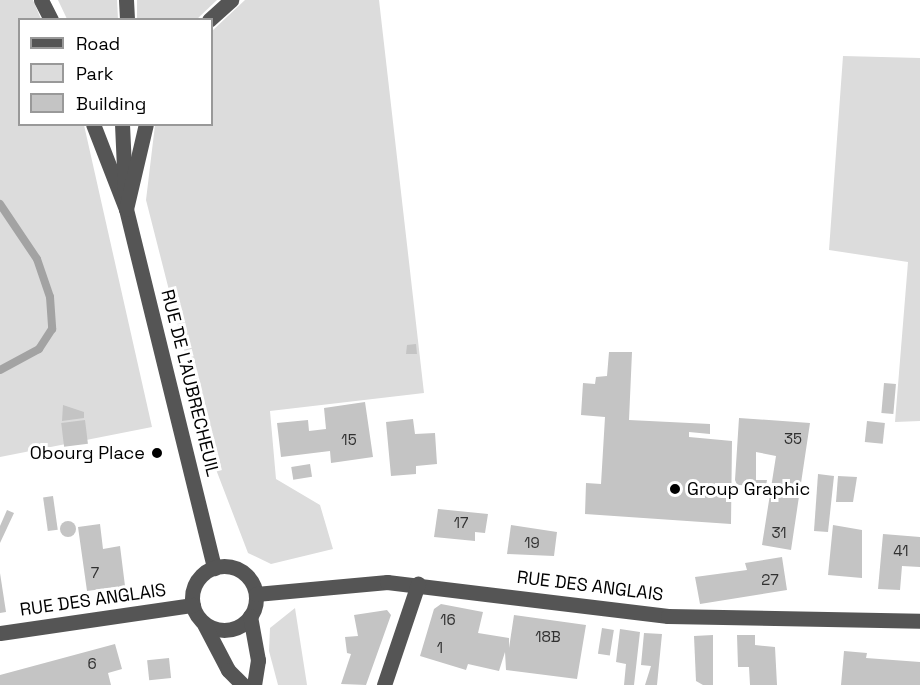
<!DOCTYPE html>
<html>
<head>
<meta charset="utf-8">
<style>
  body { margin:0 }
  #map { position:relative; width:920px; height:685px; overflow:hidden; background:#fff; font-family:"Space Grotesk",sans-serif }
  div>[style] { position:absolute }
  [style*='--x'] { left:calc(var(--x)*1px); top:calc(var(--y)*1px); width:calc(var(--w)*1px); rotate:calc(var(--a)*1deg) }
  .green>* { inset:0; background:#dcdcdc }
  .stream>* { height:8px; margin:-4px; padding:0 4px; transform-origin:4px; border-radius:4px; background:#a3a3a3 }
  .building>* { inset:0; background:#c4c4c4; transform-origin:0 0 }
  .round { border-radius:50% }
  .minor>* { height:15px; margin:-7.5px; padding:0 7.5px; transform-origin:7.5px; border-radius:7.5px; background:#555 }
  .minor>.ring { margin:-7.5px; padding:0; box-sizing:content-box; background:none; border:15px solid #555; border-radius:50% }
  .dots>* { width:16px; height:16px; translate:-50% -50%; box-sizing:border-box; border:3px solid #fff; border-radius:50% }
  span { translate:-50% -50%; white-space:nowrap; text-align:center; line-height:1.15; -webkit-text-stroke:6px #fff; paint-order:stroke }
  .number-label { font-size:15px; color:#313131 }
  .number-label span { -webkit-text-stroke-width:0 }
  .street-label { font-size:18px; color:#000 }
  .poi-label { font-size:18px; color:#000 }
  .right { translate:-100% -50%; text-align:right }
  .left { translate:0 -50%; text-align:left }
  .legend { position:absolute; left:18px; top:18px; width:195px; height:108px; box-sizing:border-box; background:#fff; border:2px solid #999; margin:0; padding:8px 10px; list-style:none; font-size:18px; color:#000 }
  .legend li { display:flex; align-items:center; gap:12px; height:30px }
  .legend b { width:30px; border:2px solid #999 }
</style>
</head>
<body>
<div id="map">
  <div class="green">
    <div style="clip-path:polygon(0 0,33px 0,41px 19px,20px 20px,20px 124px,84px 125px,152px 427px,0 457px)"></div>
    <div style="clip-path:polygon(58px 0,117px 0,118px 19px,67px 19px)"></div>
    <div style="clip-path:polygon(137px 0,217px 0,196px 20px,137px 19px)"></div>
    <div style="clip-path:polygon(245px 0,379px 0,424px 393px,270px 411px,276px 479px,320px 505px,333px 549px,271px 564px,248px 553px,212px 459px,146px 200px,155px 125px,212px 124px,212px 31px)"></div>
    <div style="clip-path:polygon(843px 56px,920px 58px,920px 421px,895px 422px,908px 262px,829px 250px)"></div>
    <div style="clip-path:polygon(295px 608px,307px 685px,278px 685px,269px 651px,270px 628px)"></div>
  </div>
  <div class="stream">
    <div style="--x:0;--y:204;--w:66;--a:56.1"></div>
    <div style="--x:37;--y:259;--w:40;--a:71.1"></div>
    <div style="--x:50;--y:297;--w:32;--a:86"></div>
    <div style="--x:52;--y:329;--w:24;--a:123"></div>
    <div style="--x:39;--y:349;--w:44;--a:151.7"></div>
  </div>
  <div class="building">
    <div style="clip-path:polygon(416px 344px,417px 354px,406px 354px,407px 345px)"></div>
    <div style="clip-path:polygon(609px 352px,632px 352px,629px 420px,710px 424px,710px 434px,689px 432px,689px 437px,732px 441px,731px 524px,585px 514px,586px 483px,601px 484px,605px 417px,581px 415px,583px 383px,595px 384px,596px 377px,607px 376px)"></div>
    <div style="left:884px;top:383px;width:12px;height:30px;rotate:5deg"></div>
    <div style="clip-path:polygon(365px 402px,373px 457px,331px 463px,330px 451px,281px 457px,277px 423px,308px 420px,309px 431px,326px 429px,324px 408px)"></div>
    <div style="clip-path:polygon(63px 405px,84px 412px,84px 418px,62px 421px)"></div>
    <div style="clip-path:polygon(739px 418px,810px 423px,791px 550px,762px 545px,776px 456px,756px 452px,756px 480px,767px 480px,766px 486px,737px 485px,735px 480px)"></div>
    <div style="clip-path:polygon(413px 419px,415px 434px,435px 433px,437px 464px,416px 466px,416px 474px,391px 476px,386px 422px)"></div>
    <div style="left:85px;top:420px;width:24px;height:24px;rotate:83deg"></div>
    <div style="left:867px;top:421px;width:18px;height:21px;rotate:6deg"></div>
    <div style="left:310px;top:464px;width:13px;height:19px;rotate:81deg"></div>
    <div style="clip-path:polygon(818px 474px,834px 476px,828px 532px,814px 531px)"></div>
    <div style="clip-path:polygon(838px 476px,857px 477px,853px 502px,836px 502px)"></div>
    <div style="left:53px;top:496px;width:34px;height:10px;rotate:82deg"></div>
    <div style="clip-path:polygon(438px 509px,488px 514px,485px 533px,475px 532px,475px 541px,434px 537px)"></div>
    <div style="clip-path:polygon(7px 510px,14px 513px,0 543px,0 526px)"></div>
    <div class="round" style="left:60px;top:521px;width:16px;height:16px"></div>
    <div style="clip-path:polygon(100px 524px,103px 549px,120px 546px,125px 586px,87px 591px,78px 527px)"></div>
    <div style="clip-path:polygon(511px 525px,557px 532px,554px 556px,507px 554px)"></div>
    <div style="clip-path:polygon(833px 525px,862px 530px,862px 578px,828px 575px)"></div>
    <div style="clip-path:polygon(883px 534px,920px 537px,920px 567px,902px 566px,900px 590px,878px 589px)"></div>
    <div style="clip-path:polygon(782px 557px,787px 590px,700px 604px,695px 577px,747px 570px,745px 563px)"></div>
    <div style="clip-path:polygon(0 573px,6px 612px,0 613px)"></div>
    <div style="clip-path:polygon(441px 604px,483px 612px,478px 633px,509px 638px,509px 648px,514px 615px,586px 625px,577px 679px,506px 670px,505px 652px,499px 671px,468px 664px,466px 670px,420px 656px,434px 609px)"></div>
    <div style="clip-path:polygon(387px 610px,391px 615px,366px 685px,341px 684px,351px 654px,347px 653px,345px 637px,358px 636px,354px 615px)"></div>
    <div style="left:602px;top:628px;width:12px;height:26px;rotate:9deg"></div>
    <div style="clip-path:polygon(620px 629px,640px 632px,634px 685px,624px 685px,626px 664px,616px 662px)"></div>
    <div style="clip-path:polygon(644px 633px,662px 634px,657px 685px,645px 685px,651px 666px,641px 665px)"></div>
    <div style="clip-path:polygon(713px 635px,713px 685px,703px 685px,696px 681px,694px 636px)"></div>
    <div style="clip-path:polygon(737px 635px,755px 635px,755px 645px,775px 647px,777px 685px,750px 685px,749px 667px,738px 667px)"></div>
    <div style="clip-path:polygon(115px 644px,122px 669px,108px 673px,111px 685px,0 685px,0 675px)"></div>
    <div style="clip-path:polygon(844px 651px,867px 653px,866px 658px,920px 662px,920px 685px,841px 685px)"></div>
    <div style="left:169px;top:658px;width:20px;height:22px;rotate:84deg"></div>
  </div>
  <div class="minor">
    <div style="--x:41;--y:0;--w:22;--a:63"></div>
    <div style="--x:126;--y:0;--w:20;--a:87"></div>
    <div style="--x:209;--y:20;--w:30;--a:-42"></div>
    <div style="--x:93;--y:124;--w:91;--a:68.8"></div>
    <div style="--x:126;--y:209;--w:370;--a:76.2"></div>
    <div style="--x:122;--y:124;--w:67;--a:87.4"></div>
    <div style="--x:126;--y:209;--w:87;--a:-76.8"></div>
    <div class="ring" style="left:192px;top:566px;width:49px;height:49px"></div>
    <div style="--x:256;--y:594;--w:132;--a:-5.2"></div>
    <div style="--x:387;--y:582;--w:283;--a:6.9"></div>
    <div style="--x:668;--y:616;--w:252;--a:1.1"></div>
    <div style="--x:250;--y:616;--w:45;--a:79.7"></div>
    <div style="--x:258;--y:660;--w:25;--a:99"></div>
    <div style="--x:204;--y:624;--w:52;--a:62.4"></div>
    <div style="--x:228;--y:670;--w:21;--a:45"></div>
    <div style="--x:0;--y:633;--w:195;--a:-8.3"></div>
    <div style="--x:384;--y:685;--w:107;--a:-71.4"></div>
  </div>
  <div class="dots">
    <div style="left:157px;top:453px;background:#000"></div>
    <div style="left:675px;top:489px;background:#000"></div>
  </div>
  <div class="number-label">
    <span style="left:793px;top:439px">35</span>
    <span style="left:349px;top:440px">15</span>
    <span style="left:461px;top:523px">17</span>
    <span style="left:779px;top:533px">31</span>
    <span style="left:532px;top:543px">19</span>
    <span style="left:901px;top:551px">41</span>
    <span style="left:95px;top:573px">7</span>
    <span style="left:770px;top:580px">27</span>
    <span style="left:448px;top:620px">16</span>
    <span style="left:548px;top:637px">18B</span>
    <span style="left:440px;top:648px">1</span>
    <span style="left:92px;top:664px">6</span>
  </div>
  <div class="street-label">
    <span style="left:190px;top:383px;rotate:76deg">RUE DE L'AUBRECHEUIL</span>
    <span style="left:590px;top:586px;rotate:7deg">RUE DES ANGLAIS</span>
    <span style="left:93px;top:600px;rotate:-8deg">RUE DES ANGLAIS</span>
  </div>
  <div class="poi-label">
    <span class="right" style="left:145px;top:453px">Obourg Place</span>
    <span class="left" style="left:687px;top:489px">Group Graphic</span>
  </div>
  <ul class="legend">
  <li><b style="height:8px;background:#555"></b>Road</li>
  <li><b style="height:16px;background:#dcdcdc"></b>Park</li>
  <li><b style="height:16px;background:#c4c4c4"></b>Building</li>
  </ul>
</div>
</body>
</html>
